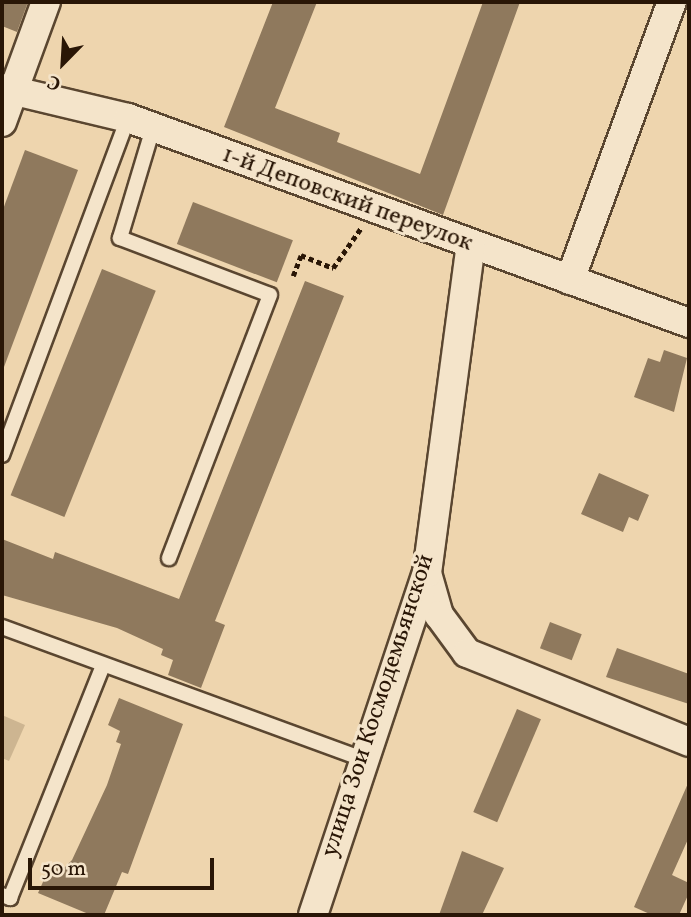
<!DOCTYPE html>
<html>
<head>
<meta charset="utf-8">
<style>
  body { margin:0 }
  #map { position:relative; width:691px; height:917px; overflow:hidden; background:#eed5ae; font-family:Vollkorn,serif }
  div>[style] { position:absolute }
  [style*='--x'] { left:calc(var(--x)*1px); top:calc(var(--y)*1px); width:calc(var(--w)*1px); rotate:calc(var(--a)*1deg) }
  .green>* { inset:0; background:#cdb591 }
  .building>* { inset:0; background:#8f795d; transform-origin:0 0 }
  .path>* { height:4.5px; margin-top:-2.25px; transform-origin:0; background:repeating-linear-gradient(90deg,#291606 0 5px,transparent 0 8.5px) }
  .roads { filter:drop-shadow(2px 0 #5a4630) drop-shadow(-2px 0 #5a4630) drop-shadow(0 2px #5a4630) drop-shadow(0 -2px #5a4630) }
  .service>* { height:14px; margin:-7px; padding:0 7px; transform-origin:7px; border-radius:7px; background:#f4e4ca }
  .minor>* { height:28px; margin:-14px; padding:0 14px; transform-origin:14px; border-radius:14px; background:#f4e4ca }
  span { translate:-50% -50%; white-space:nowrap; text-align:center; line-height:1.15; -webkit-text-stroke:6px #f4e4ca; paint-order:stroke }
  .street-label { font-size:24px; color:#291606 }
  .frame { position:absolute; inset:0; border:4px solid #291606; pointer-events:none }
  .north { position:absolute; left:28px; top:28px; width:70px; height:70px; -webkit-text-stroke:5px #f4e4ca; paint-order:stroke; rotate:204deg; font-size:19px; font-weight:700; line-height:28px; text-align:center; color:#291606 }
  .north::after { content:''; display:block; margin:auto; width:24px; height:32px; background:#291606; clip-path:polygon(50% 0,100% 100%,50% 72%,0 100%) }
  .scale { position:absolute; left:28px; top:858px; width:186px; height:32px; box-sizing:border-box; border:4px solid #291606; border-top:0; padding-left:9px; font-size:21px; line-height:24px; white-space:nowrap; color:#291606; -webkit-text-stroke:5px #f4e4ca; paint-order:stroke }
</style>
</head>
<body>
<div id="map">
  <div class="green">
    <div style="clip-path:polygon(2px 715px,25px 725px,9px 761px,2px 758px)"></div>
  </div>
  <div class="building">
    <div style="clip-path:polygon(2px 2px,28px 2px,17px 32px,2px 26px)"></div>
    <div style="clip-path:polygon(273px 2px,317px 2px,275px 108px,340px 133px,337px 142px,420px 174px,483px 2px,520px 2px,443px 215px,224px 127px)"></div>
    <div style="clip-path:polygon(25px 150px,78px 170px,4px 367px,2px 212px)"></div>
    <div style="left:193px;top:202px;width:107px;height:45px;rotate:21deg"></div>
    <div style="left:102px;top:269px;width:58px;height:244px;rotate:22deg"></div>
    <div style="clip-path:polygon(305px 281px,344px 296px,215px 621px,225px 625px,201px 688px,168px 675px,173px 660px,161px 655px,163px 649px,117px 628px,2px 595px,2px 539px,53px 559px,55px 552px,179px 599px)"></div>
    <div style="clip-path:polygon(664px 350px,687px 358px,674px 412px,634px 397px,648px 358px,660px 362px)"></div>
    <div style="clip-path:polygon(599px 473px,649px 495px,638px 521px,629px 517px,623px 532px,581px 514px)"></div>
    <div style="left:550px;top:622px;width:34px;height:28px;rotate:21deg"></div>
    <div style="clip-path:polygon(617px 648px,689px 674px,689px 704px,606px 677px)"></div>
    <div style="clip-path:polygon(119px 698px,183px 724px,128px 874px,122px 872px,104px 915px,91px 915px,38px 893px,51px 864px,63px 869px,72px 860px,107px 785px,121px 744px,116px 742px,120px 731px,108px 725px)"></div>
    <div style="left:517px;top:709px;width:26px;height:112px;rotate:23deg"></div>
    <div style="clip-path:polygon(689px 781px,689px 837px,672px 875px,689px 883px,689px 893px,679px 915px,652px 915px,634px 907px)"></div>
    <div style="clip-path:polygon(462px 851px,504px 868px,482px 915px,439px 915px)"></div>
  </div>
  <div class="path">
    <div style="--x:293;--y:276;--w:22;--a:-69"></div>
    <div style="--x:301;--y:255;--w:35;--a:22"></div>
    <div style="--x:333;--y:268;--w:49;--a:-55"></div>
  </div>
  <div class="roads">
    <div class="service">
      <div style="--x:153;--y:128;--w:115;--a:106.7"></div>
      <div style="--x:120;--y:238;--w:160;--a:20.8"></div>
      <div style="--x:270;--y:295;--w:282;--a:111"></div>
      <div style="--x:2;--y:455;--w:360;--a:-69.5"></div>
      <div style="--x:2;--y:627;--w:384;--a:20.1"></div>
      <div style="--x:2;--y:895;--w:9;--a:21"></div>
      <div style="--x:10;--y:898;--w:250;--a:-68.2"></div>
    </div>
    <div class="minor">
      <div style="--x:2;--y:88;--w:130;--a:13.4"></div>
      <div style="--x:128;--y:118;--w:597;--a:20.07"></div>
      <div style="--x:2;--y:122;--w:128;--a:-69.9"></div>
      <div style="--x:570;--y:280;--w:296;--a:-69.9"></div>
      <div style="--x:427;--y:573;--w:44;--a:74.1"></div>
      <div style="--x:439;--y:615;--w:47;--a:53.6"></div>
      <div style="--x:467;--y:653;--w:239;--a:21.8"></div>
      <div style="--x:313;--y:915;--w:360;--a:-71.6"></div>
      <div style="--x:427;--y:573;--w:331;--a:-82.4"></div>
    </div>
  </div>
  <div class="street-label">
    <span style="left:347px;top:200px;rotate:20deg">1-й Деповский переулок</span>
    <span style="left:379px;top:706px;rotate:-72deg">улица Зои Космодемьянской</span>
  </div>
  <div class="frame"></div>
  <div class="north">С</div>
  <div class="scale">50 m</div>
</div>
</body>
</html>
